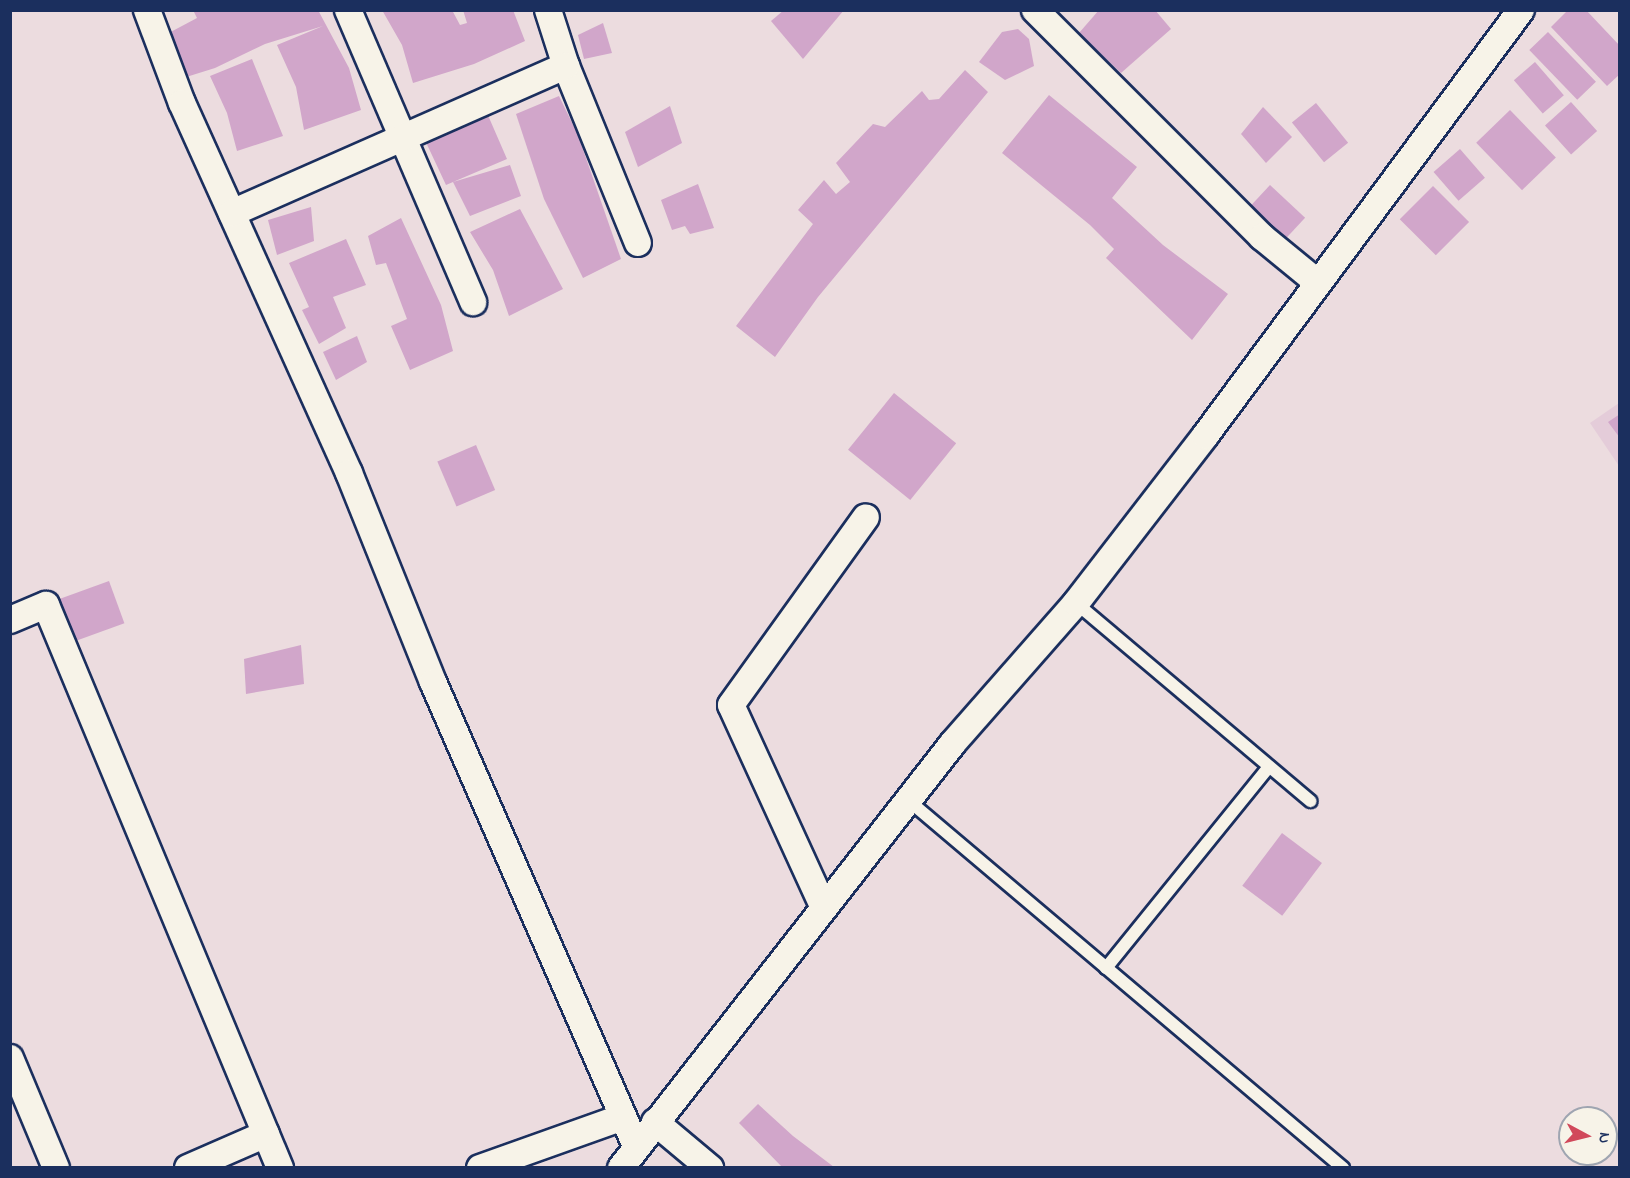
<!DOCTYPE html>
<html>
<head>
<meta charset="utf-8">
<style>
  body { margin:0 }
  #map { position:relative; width:1630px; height:1178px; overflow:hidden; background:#ecdcdf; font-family:"Indie Flower",sans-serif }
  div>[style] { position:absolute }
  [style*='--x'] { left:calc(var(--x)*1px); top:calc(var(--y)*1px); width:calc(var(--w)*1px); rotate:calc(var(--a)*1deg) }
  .built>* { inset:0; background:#e4ccd9 }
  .building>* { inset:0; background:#d1a6ca; transform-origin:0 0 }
  .roads { filter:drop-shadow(2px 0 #1b2f5e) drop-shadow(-2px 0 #1b2f5e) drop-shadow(0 2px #1b2f5e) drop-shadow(0 -2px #1b2f5e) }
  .service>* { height:12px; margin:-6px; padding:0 6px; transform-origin:6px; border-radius:6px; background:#f7f3e8 }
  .minor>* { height:26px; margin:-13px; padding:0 13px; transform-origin:13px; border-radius:13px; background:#f7f3e8 }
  span { translate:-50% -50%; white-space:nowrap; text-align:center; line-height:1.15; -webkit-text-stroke:5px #f7f3e8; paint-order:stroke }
  .frame { position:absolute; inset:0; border:12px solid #1b2f5e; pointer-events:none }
  .north { position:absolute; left:1558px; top:1106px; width:60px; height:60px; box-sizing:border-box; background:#f7f3e8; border:2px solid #9fa5b1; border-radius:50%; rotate:97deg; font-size:16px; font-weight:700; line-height:24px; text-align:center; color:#1b2f5e }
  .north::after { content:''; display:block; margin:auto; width:21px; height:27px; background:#d1495b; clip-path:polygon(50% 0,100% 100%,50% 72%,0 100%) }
</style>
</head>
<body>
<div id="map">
  <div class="built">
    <div style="clip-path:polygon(1619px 403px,1619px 466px,1590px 423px)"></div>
  </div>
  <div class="building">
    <div style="clip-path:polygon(193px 10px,318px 10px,349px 68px,361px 110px,304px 130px,296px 87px,277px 45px,323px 26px,265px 44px,215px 68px,183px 78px,165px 35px,197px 18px)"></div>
    <div style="clip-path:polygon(382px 10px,452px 10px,460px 25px,467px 23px,463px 10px,513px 10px,525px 41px,474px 64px,413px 83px,402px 45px)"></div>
    <div style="clip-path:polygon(784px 10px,844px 10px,803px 59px,771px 21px)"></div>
    <div style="clip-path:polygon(1099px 10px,1155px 10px,1171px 29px,1121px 73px,1079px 33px)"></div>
    <div style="clip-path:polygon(1568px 10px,1586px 10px,1620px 46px,1620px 74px,1607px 86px,1551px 27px)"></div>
    <div style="clip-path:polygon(603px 23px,612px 53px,584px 59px,578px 35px)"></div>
    <div style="clip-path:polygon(1018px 29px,1029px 39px,1034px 66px,1005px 80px,979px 62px,1002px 32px)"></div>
    <div style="left:1548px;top:32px;width:69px;height:26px;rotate:46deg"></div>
    <div style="clip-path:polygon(252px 59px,283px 136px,237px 151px,227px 113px,210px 76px)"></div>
    <div style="left:1535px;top:62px;width:44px;height:28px;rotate:49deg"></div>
    <div style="clip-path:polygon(965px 70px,988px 92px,818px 297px,775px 357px,736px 326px,813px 224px,798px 210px,824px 180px,836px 194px,850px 182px,836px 163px,873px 124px,885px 127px,922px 91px,929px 100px,939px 99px)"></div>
    <div style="clip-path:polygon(1049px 95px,1137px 167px,1112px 198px,1163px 245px,1228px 294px,1192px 340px,1106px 258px,1114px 249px,1090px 225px,1002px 153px)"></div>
    <div style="clip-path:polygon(559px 96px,578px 135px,621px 259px,583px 278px,544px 199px,516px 114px)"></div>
    <div style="left:1571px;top:102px;width:39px;height:35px;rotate:48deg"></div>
    <div style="left:1316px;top:103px;width:51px;height:31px;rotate:51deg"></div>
    <div style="clip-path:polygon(670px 106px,682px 143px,638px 167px,625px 132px)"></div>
    <div style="clip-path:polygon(1263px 107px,1292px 137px,1266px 163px,1241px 134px)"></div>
    <div style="left:1510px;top:110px;width:66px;height:47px;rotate:46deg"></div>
    <div style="clip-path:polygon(487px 113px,507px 159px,453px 182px,510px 165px,521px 196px,470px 216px,453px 182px,446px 185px,423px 136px)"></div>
    <div style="left:1460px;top:149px;width:38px;height:35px;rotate:49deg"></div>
    <div style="clip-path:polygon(698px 184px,714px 228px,690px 234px,685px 226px,672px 230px,661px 200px)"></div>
    <div style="left:1270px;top:185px;width:48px;height:32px;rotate:43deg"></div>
    <div style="left:1433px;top:186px;width:51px;height:47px;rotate:45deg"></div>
    <div style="clip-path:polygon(311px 207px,314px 241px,277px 255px,268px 220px)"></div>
    <div style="clip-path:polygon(520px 209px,563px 289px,509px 316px,493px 270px,470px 232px)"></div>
    <div style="clip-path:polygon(401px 218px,441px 305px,453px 351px,410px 370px,391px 326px,407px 319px,386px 263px,376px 265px,368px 236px)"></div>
    <div style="clip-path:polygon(346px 239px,366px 285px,333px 297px,346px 328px,319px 344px,302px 310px,309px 307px,289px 263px)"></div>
    <div style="clip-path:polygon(357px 336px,367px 362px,336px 380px,323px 352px)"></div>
    <div style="left:894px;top:393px;width:80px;height:73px;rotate:39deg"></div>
    <div style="clip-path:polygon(1620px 414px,1620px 438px,1608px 422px)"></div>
    <div style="left:476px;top:445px;width:49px;height:42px;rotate:67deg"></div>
    <div style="left:109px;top:581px;width:45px;height:66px;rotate:70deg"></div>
    <div style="clip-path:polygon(301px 645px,304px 684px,246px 694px,244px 659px)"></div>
    <div style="left:1282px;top:833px;width:50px;height:66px;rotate:37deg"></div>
    <div style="clip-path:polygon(758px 1104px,793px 1136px,834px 1167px,782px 1167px,739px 1123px)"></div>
  </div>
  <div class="roads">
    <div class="service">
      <div style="--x:1076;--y:603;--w:307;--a:40.2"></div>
      <div style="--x:908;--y:800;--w:570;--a:40.23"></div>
      <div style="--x:1106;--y:968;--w:259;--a:-51"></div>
    </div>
    <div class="minor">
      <div style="--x:147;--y:10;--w:99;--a:69.4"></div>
      <div style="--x:182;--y:103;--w:406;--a:65.7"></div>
      <div style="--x:349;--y:473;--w:225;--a:68.1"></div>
      <div style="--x:433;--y:682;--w:506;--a:66.37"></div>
      <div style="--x:348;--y:10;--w:318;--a:66.8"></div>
      <div style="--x:548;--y:10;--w:59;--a:72.2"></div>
      <div style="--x:566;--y:66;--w:191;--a:67.9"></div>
      <div style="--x:1035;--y:10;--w:321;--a:45"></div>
      <div style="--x:1262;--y:237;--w:71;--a:39.3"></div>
      <div style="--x:232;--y:213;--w:365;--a:-23.8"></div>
      <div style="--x:10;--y:620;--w:39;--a:-23"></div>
      <div style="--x:46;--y:605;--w:610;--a:67.43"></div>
      <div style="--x:824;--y:908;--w:223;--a:-114.6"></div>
      <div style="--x:731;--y:705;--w:231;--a:-54.3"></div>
      <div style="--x:10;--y:1058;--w:119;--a:67.3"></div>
      <div style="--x:655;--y:1122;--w:72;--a:39.9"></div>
      <div style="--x:188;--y:1168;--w:85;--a:-23.6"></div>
      <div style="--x:480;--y:1168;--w:152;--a:-19.6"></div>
      <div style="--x:621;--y:1168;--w:539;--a:-52"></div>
      <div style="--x:953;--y:743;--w:186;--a:-48.7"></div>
      <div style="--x:1076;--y:603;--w:211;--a:-52.3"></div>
      <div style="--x:1205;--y:436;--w:530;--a:-53.43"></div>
    </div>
  </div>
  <div class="frame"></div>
  <div class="north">N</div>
</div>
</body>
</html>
